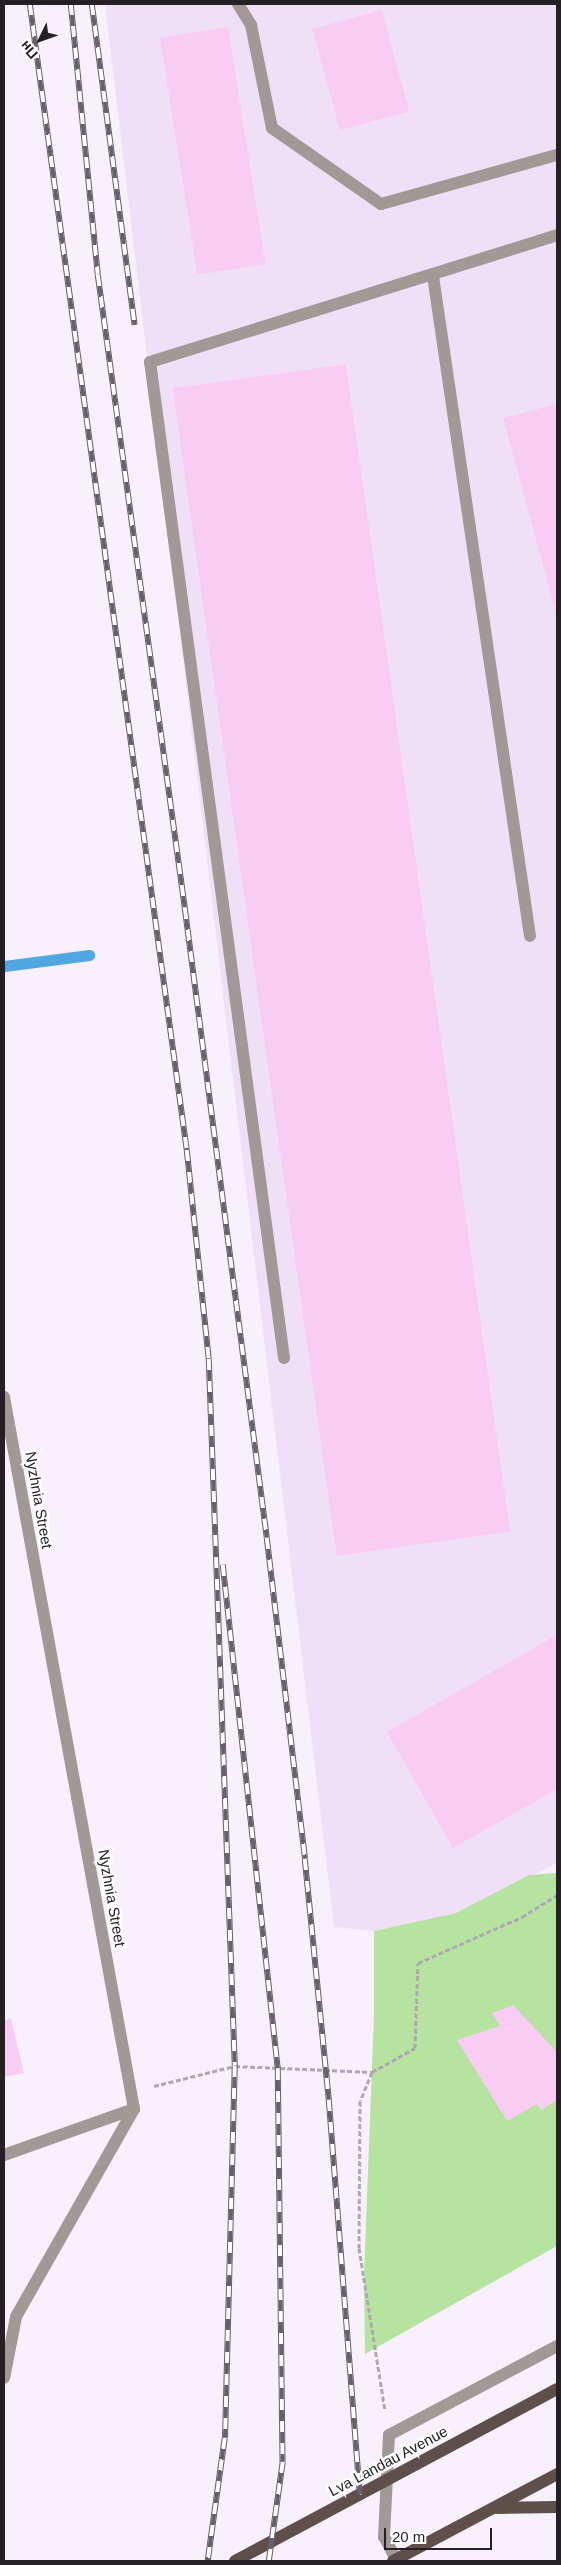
<!DOCTYPE html>
<html>
<head>
<meta charset="utf-8">
<style>
  body { margin:0 }
  #map { position:relative; width:561px; height:2565px; overflow:hidden; background:#f9f0fd; font-family:Helvetica,sans-serif }
  div>[style] { position:absolute }
  [style*='--x'] { left:calc(var(--x)*1px); top:calc(var(--y)*1px); width:calc(var(--w)*1px); rotate:calc(var(--a)*1deg) }
  .built>* { inset:0; background:#f0e0f7 }
  .green>* { inset:0; background:#b6e39f }
  .stream>* { height:11px; margin:-5.5px; padding:0 5.5px; transform-origin:5.5px; border-radius:5.5px; background:#51a7e2 }
  .building>* { inset:0; background:#f9ccf4; transform-origin:0 0 }
  .path>* { height:3px; margin-top:-1.5px; transform-origin:0; background:repeating-linear-gradient(90deg,#aea7b1 0 5px,transparent 0 7.5px) }
  .lane>* { height:12px; margin:-6px; padding:0 6px; transform-origin:6px; border-radius:6px; background:#a19995 }
  .street>* { height:12px; margin:-6px; padding:0 6px; transform-origin:6px; border-radius:6px; background:#a19995 }
  .primary>* { height:12px; margin:-6px; padding:0 6px; transform-origin:6px; border-radius:6px; background:#5e4f4a }
  .rail>* { height:5.5px; margin-top:-2.75px; transform-origin:0; background:repeating-linear-gradient(90deg,#fff 0 11px,#666168 0 22px); box-sizing:border-box; border-block:1px solid #666168 }
  span { translate:-50% -50%; white-space:nowrap; text-align:center; line-height:1.15; -webkit-text-stroke:5px #fff; paint-order:stroke }
  .street-label { font-size:15px; color:#242025 }
  .frame { position:absolute; inset:0; border:5px solid #242025; pointer-events:none }
  .north { position:absolute; left:15px; top:15px; width:50px; height:50px; -webkit-text-stroke:4px #fff; paint-order:stroke; rotate:228deg; font-size:14px; font-weight:700; line-height:20px; text-align:center; color:#242025 }
  .north::after { content:''; display:block; margin:auto; width:18px; height:22px; background:#242025; clip-path:polygon(50% 0,100% 100%,50% 72%,0 100%) }
  .scale { position:absolute; left:384px; top:2528px; width:108px; height:22px; box-sizing:border-box; border:2px solid #242025; border-top:0; padding-left:6px; font-size:15px; line-height:18px; white-space:nowrap; color:#242025; -webkit-text-stroke:4px #fff; paint-order:stroke }
</style>
</head>
<body>
<div id="map">
  <div class="built">
    <div style="clip-path:polygon(105px 4px,557px 4px,557px 1863px,456px 1913px,374px 1931px,334px 1927px)"></div>
  </div>
  <div class="green">
    <div style="clip-path:polygon(557px 1873px,557px 2246px,365px 2354px,364px 2275px,374px 2015px,374px 1931px,456px 1913px,529px 1875px)"></div>
  </div>
  <div class="stream">
    <div style="--x:4;--y:966;--w:86;--a:-7.4"></div>
  </div>
  <div class="building">
    <div style="left:382px;top:10px;width:105px;height:72px;rotate:75deg"></div>
    <div style="left:228px;top:27px;width:240px;height:69px;rotate:81deg"></div>
    <div style="left:346px;top:364px;width:1179px;height:175px;rotate:82deg"></div>
    <div style="clip-path:polygon(557px 404px,557px 617px,503px 418px)"></div>
    <div style="clip-path:polygon(557px 1635px,557px 1789px,453px 1848px,387px 1732px)"></div>
    <div style="clip-path:polygon(513px 2005px,557px 2052px,557px 2100px,541px 2110px,537px 2104px,507px 2121px,457px 2040px,500px 2026px,492px 2013px)"></div>
    <div style="clip-path:polygon(11px 2019px,24px 2073px,4px 2077px,4px 2020px)"></div>
  </div>
  <div class="path">
    <div style="--x:372;--y:2072;--w:31;--a:112"></div>
    <div style="--x:360;--y:2101;--w:147;--a:90.4"></div>
    <div style="--x:359;--y:2248;--w:164;--a:80.9"></div>
    <div style="--x:154;--y:2086;--w:83;--a:-13.9"></div>
    <div style="--x:235;--y:2066;--w:137;--a:2.5"></div>
    <div style="--x:372;--y:2072;--w:49;--a:-29.2"></div>
    <div style="--x:415;--y:2048;--w:85;--a:-88"></div>
    <div style="--x:418;--y:1963;--w:114;--a:-23.9"></div>
    <div style="--x:522;--y:1917;--w:41;--a:-32.2"></div>
  </div>
  <div class="lane">
    <div style="--x:238;--y:4;--w:25;--a:58"></div>
    <div style="--x:251;--y:25;--w:105;--a:78.5"></div>
    <div style="--x:272;--y:128;--w:133;--a:34.9"></div>
    <div style="--x:381;--y:204;--w:183;--a:-15.6"></div>
    <div style="--x:433;--y:276;--w:667;--a:81.64"></div>
    <div style="--x:284;--y:1358;--w:1005;--a:-97.66"></div>
    <div style="--x:150;--y:362;--w:426;--a:-17.3"></div>
    <div style="--x:397;--y:2561;--w:27;--a:-118"></div>
    <div style="--x:384;--y:2537;--w:102;--a:-87.2"></div>
    <div style="--x:389;--y:2435;--w:190;--a:-27.9"></div>
  </div>
  <div class="street">
    <div style="--x:4;--y:1397;--w:724;--a:79.65"></div>
    <div style="--x:134;--y:2109;--w:239;--a:119.6"></div>
    <div style="--x:16;--y:2317;--w:62;--a:101.1"></div>
    <div style="--x:4;--y:2155;--w:138;--a:-19.5"></div>
  </div>
  <div class="primary">
    <div style="--x:497;--y:2508;--w:60;--a:-1"></div>
    <div style="--x:235;--y:2561;--w:365;--a:-28.1"></div>
    <div style="--x:393;--y:2561;--w:186;--a:-27.9"></div>
  </div>
  <div class="rail">
    <div style="--x:30;--y:4;--w:1157;--a:82.2"></div>
    <div style="--x:187;--y:1150;--w:210;--a:84"></div>
    <div style="--x:209;--y:1359;--w:707;--a:87.89"></div>
    <div style="--x:235;--y:2066;--w:372;--a:91.5"></div>
    <div style="--x:225;--y:2438;--w:124;--a:97.9"></div>
    <div style="--x:71;--y:4;--w:272;--a:84.3"></div>
    <div style="--x:98;--y:275;--w:639;--a:82.17"></div>
    <div style="--x:185;--y:908;--w:635;--a:82.58"></div>
    <div style="--x:267;--y:1538;--w:323;--a:83.2"></div>
    <div style="--x:305;--y:1859;--w:242;--a:84.3"></div>
    <div style="--x:329;--y:2100;--w:396;--a:85.5"></div>
    <div style="--x:92;--y:4;--w:324;--a:82.4"></div>
    <div style="--x:223;--y:1565;--w:507;--a:83.77"></div>
    <div style="--x:278;--y:2069;--w:393;--a:89.3"></div>
    <div style="--x:283;--y:2462;--w:100;--a:98"></div>
  </div>
  <div class="street-label">
    <span style="left:39px;top:1500px;rotate:80deg">Nyzhnia Street</span>
    <span style="left:112px;top:1898px;rotate:80deg">Nyzhnia Street</span>
    <span style="left:388px;top:2461px;rotate:-28deg">Lva Landau Avenue</span>
  </div>
  <div class="frame"></div>
  <div class="north">Пн</div>
  <div class="scale">20 m</div>
</div>
</body>
</html>
